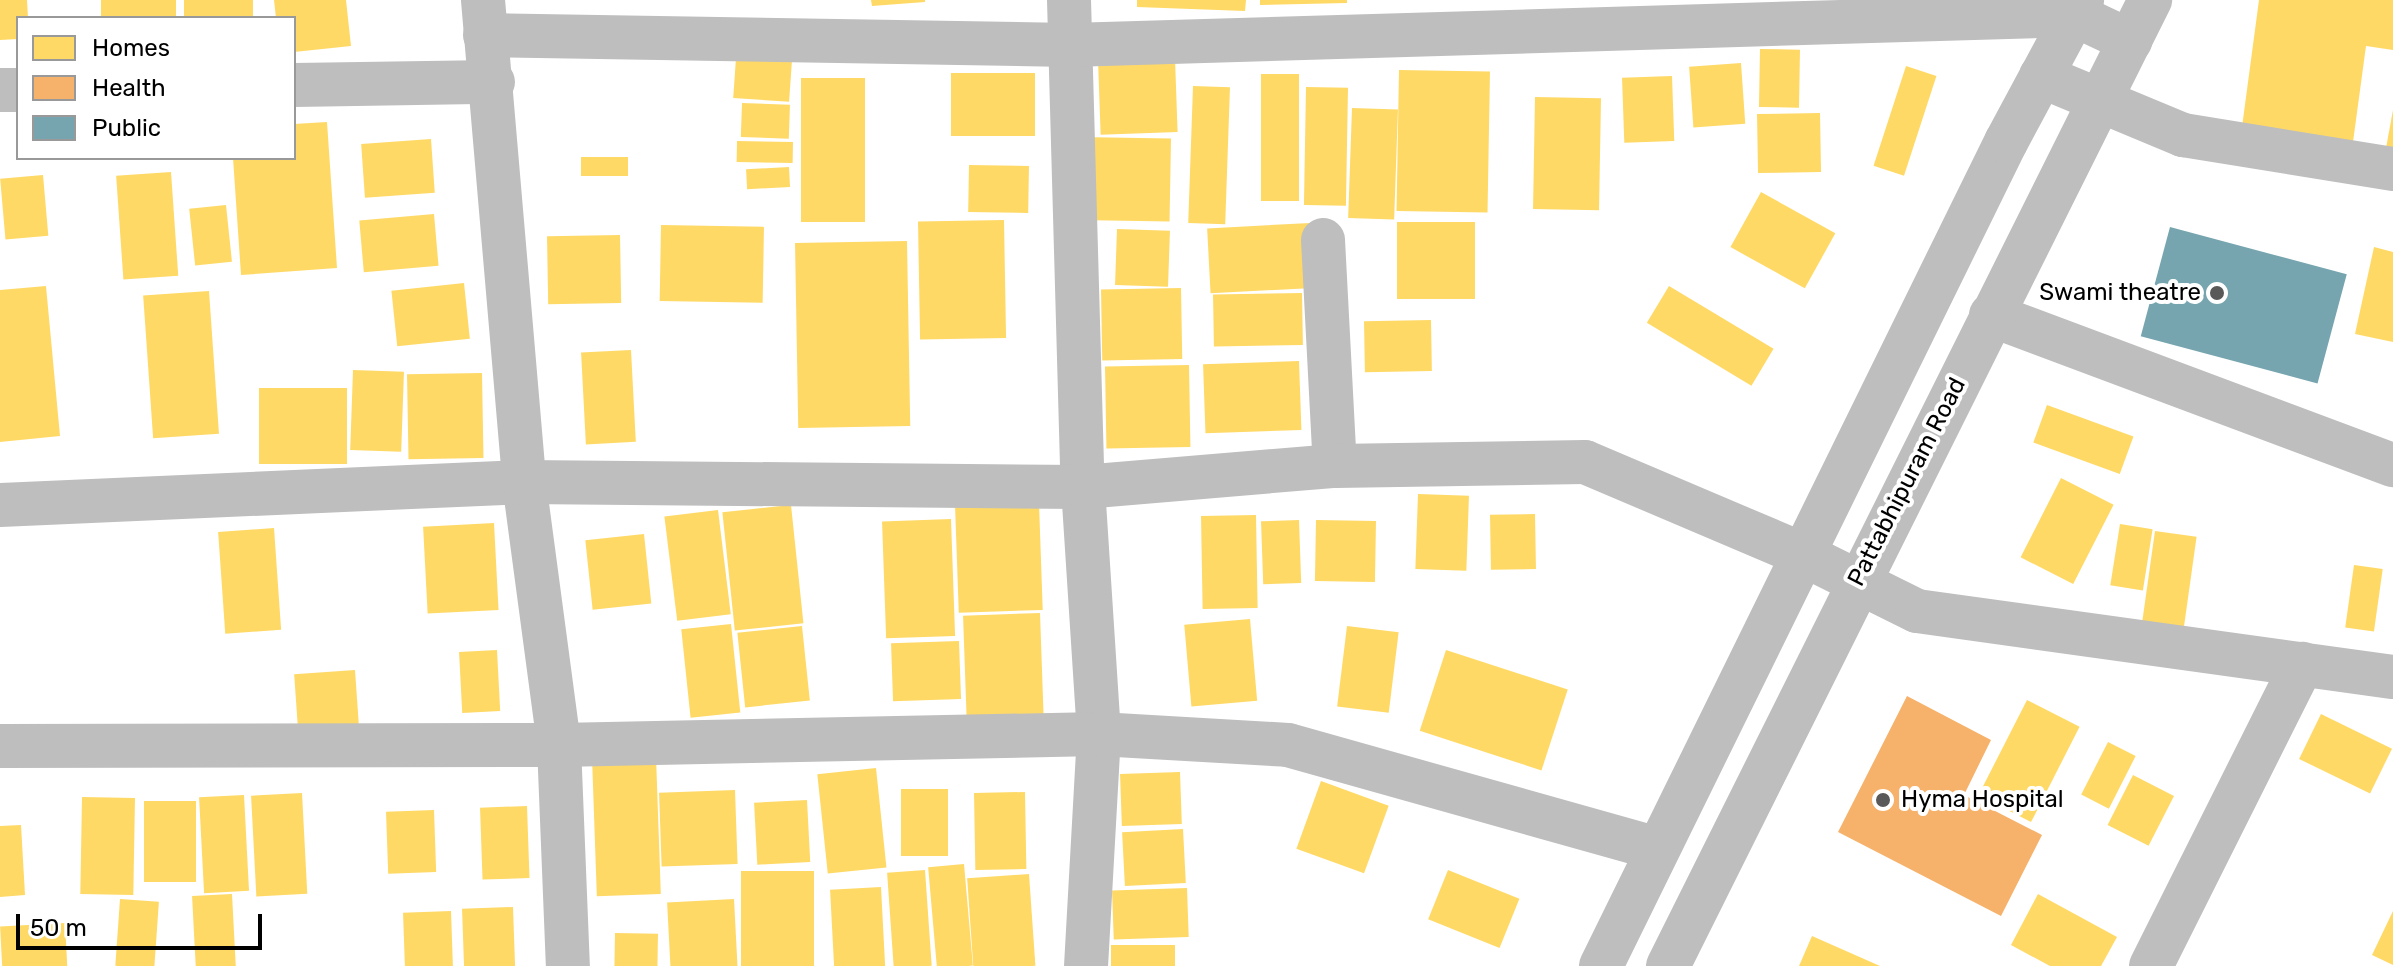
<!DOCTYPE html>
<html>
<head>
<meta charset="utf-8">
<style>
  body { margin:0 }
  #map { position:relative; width:2393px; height:966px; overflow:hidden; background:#fff; font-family:Rubik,sans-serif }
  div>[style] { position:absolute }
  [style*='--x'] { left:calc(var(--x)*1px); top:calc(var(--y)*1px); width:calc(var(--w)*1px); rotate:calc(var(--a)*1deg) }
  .homes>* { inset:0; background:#ffd966; transform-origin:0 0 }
  .health>* { inset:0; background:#f6b26b }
  .public>* { inset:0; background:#76a5af; transform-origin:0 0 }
  .minor>* { height:44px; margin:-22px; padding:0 22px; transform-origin:22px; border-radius:22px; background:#bebebe }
  .dots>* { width:22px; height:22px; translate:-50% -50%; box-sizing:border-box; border:4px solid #fff; border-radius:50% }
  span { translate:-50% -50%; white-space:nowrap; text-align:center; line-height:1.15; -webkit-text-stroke:8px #fff; paint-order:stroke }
  .poi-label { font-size:24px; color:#000 }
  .right { translate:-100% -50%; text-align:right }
  .left { translate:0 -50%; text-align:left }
  .street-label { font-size:24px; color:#000 }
  .legend { position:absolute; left:16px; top:16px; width:280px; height:144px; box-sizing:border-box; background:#fff; border:2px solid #999; margin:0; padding:10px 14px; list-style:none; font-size:24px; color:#000 }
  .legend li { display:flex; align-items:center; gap:16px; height:40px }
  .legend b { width:40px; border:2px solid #999 }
  .scale { position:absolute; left:16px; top:914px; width:246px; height:36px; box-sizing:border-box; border:4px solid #000; border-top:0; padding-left:10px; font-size:24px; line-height:28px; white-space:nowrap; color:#000; -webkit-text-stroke:6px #fff; paint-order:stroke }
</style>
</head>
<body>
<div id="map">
  <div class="homes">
    <div style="clip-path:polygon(0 0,27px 0,28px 18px,18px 18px,18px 39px,0 40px)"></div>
    <div style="left:101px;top:0;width:75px;height:18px"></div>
    <div style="left:184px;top:0;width:69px;height:18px"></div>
    <div style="clip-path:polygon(274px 0,346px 0,351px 46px,294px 52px,294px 18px,276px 18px)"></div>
    <div style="clip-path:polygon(871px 0,925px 0,925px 2px,872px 6px)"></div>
    <div style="clip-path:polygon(1137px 0,1246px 0,1245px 11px,1137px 7px)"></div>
    <div style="clip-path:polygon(1260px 0,1347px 0,1347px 3px,1260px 5px)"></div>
    <div style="clip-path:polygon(2259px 0,2393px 0,2393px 50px,2366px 46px,2353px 142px,2242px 127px)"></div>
    <div style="left:1760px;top:49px;width:40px;height:58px;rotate:1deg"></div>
    <div style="left:736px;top:58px;width:56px;height:40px;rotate:4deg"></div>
    <div style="left:1175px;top:58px;width:74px;height:77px;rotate:88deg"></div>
    <div style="left:1741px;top:63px;width:61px;height:52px;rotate:86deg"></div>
    <div style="left:1906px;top:66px;width:32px;height:105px;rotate:18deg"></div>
    <div style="left:1399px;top:70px;width:91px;height:141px;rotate:1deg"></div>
    <div style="left:1035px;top:73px;width:63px;height:84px;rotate:90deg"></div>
    <div style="left:1261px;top:74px;width:38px;height:127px"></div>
    <div style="left:1672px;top:76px;width:65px;height:50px;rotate:88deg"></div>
    <div style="left:801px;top:78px;width:64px;height:144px"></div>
    <div style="left:1193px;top:86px;width:37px;height:137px;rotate:2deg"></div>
    <div style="left:1306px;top:87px;width:42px;height:118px;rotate:1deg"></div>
    <div style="left:1535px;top:97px;width:66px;height:112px;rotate:1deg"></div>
    <div style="left:742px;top:103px;width:48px;height:34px;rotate:2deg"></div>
    <div style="left:1352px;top:108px;width:46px;height:110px;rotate:2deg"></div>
    <div style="clip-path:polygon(2393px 110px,2393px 149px,2386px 148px)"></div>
    <div style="left:1820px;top:113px;width:59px;height:63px;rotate:89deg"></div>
    <div style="clip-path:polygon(327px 122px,337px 268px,241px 275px,233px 158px,294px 158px,294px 124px)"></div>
    <div style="left:1079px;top:137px;width:92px;height:83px;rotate:1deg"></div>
    <div style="left:431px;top:139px;width:54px;height:70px;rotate:86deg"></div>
    <div style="left:737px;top:141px;width:56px;height:21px;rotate:1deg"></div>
    <div style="left:581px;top:157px;width:47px;height:19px"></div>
    <div style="left:969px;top:165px;width:60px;height:47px;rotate:1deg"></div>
    <div style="left:789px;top:167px;width:20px;height:43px;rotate:87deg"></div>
    <div style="left:171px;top:172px;width:104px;height:55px;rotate:86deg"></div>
    <div style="left:43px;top:175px;width:61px;height:43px;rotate:85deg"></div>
    <div style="left:1761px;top:192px;width:85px;height:63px;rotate:29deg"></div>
    <div style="left:226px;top:205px;width:57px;height:37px;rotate:84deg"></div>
    <div style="left:434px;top:214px;width:52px;height:75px;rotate:85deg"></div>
    <div style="left:1004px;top:220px;width:118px;height:86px;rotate:89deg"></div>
    <div style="left:1397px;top:222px;width:78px;height:77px"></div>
    <div style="left:1310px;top:223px;width:65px;height:103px;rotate:87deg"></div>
    <div style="left:661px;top:225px;width:103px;height:76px;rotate:1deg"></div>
    <div style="left:1117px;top:229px;width:53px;height:56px;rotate:2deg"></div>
    <div style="left:620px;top:235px;width:68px;height:73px;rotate:89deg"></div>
    <div style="left:907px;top:241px;width:185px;height:112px;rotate:89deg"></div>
    <div style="clip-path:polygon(2374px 247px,2393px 252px,2393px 342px,2355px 334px)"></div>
    <div style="left:464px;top:283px;width:56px;height:73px;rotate:84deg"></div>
    <div style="clip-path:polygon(46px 286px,60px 436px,0 442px,0 290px)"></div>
    <div style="left:1669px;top:286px;width:122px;height:43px;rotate:31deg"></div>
    <div style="left:1181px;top:288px;width:71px;height:80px;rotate:89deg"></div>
    <div style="left:209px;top:291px;width:143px;height:66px;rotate:86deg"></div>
    <div style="left:1302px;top:293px;width:52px;height:89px;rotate:89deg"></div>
    <div style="left:1431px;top:320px;width:51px;height:67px;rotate:89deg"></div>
    <div style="left:631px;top:350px;width:92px;height:50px;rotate:87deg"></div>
    <div style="left:1299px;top:361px;width:69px;height:96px;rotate:88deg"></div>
    <div style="left:1189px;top:365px;width:82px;height:84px;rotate:89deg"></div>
    <div style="left:353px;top:370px;width:51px;height:80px;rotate:2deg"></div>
    <div style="left:482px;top:373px;width:85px;height:75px;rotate:89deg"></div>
    <div style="left:259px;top:388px;width:88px;height:76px"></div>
    <div style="left:2047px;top:405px;width:92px;height:40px;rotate:20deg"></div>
    <div style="left:2061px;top:478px;width:59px;height:89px;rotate:27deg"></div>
    <div style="left:1418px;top:494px;width:51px;height:75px;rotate:2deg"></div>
    <div style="left:1039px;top:503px;width:107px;height:84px;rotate:88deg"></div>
    <div style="left:791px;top:505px;width:119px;height:69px;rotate:84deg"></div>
    <div style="left:718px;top:510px;width:105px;height:54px;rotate:83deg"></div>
    <div style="left:1535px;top:514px;width:55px;height:45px;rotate:89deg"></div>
    <div style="left:1256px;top:515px;width:93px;height:55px;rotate:89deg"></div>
    <div style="left:951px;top:519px;width:117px;height:69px;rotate:88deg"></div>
    <div style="left:1299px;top:520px;width:63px;height:38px;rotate:88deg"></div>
    <div style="left:1316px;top:520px;width:60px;height:61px;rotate:1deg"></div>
    <div style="left:494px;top:523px;width:87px;height:71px;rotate:87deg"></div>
    <div style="left:2120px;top:524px;width:33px;height:62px;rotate:9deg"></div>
    <div style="left:274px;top:528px;width:102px;height:56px;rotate:86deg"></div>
    <div style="left:2155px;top:531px;width:42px;height:91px;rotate:8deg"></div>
    <div style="left:644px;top:534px;width:70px;height:59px;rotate:84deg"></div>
    <div style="left:2354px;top:565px;width:29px;height:63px;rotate:8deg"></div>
    <div style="left:1040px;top:613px;width:104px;height:77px;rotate:88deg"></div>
    <div style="left:1250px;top:619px;width:82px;height:66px;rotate:85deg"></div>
    <div style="left:731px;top:624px;width:89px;height:50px;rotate:84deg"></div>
    <div style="left:802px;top:626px;width:75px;height:65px;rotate:84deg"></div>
    <div style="left:1347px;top:626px;width:52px;height:81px;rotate:7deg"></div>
    <div style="left:959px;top:641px;width:58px;height:68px;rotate:88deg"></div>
    <div style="left:497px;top:650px;width:61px;height:38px;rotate:87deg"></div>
    <div style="left:1446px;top:650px;width:128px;height:85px;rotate:18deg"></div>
    <div style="left:355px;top:670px;width:61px;height:61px;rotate:86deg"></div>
    <div style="left:2027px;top:700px;width:59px;height:107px;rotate:27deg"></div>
    <div style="left:2321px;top:714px;width:79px;height:50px;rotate:26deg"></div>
    <div style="left:2108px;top:742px;width:31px;height:59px;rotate:27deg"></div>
    <div style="left:656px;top:756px;width:138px;height:64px;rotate:88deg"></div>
    <div style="left:876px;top:768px;width:100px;height:59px;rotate:84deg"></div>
    <div style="left:1180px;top:772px;width:52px;height:60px;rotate:88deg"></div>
    <div style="left:2133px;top:775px;width:46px;height:56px;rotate:27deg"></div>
    <div style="left:1321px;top:781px;width:72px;height:72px;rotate:20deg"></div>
    <div style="left:901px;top:789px;width:47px;height:67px"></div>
    <div style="left:735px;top:790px;width:74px;height:76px;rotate:88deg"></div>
    <div style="left:1025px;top:792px;width:77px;height:51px;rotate:89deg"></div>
    <div style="left:302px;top:793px;width:101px;height:51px;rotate:87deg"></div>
    <div style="left:244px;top:795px;width:96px;height:45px;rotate:87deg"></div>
    <div style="left:82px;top:797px;width:53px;height:97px;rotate:1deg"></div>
    <div style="left:807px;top:800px;width:62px;height:53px;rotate:87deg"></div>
    <div style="left:144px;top:801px;width:52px;height:81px"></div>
    <div style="left:527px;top:806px;width:72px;height:47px;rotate:88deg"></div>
    <div style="left:434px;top:810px;width:62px;height:48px;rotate:88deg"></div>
    <div style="clip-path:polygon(21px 825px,25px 895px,0 897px,0 826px)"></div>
    <div style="left:1183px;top:829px;width:54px;height:61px;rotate:87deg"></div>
    <div style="left:964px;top:864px;width:102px;height:36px;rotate:85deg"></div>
    <div style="left:925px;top:870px;width:96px;height:38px;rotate:86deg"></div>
    <div style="left:1448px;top:870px;width:77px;height:53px;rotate:22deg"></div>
    <div style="left:741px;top:871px;width:73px;height:95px"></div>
    <div style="left:1029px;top:874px;width:92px;height:62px;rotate:86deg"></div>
    <div style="left:881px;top:887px;width:79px;height:51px;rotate:87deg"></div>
    <div style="left:1187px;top:888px;width:49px;height:75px;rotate:88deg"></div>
    <div style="left:232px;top:894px;width:72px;height:40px;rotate:87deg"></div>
    <div style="clip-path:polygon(2038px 894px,2117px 937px,2101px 966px,2050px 966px,2011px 945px)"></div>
    <div style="left:120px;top:899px;width:39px;height:67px;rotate:4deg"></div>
    <div style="left:734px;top:899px;width:67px;height:67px;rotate:87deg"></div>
    <div style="left:513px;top:907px;width:59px;height:51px;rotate:88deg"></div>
    <div style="left:451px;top:911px;width:55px;height:48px;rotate:88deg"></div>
    <div style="clip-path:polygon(2393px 911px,2393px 965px,2372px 955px)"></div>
    <div style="left:65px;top:923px;width:43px;height:65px;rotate:87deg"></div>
    <div style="left:615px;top:933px;width:43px;height:33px;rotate:1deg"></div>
    <div style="clip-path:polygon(1812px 936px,1880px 966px,1799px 966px)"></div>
    <div style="left:1175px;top:945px;width:21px;height:64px;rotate:90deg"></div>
  </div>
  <div class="health">
    <div style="clip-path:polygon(1907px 696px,1991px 740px,1964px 795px,2042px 835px,2001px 916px,1838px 832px)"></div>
  </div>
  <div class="public">
    <div style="left:2170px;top:227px;width:183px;height:113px;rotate:15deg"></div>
  </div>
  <div class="minor">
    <div style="--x:483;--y:0;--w:484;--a:85.1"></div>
    <div style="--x:524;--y:482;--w:265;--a:82.4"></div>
    <div style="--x:559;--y:745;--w:221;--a:87.7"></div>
    <div style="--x:1069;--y:0;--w:487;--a:88.4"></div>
    <div style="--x:1083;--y:487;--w:248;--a:86.3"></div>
    <div style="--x:1099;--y:734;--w:232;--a:93.2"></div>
    <div style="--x:485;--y:35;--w:585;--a:0.98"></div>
    <div style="--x:1070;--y:45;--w:1005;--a:-1.71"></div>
    <div style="--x:2075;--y:15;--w:61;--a:25.3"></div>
    <div style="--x:2041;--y:76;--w:154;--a:22.6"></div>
    <div style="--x:2183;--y:135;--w:213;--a:9.2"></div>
    <div style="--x:294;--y:85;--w:199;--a:-0.9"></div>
    <div style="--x:0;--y:90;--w:18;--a:0"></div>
    <div style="--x:1323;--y:240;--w:226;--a:87"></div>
    <div style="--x:1991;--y:315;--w:429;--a:20.5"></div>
    <div style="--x:0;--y:505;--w:525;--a:-2.51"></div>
    <div style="--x:524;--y:482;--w:559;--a:0.51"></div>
    <div style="--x:1083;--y:487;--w:253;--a:-4.8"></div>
    <div style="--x:1335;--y:466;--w:250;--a:-0.9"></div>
    <div style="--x:1585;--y:462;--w:238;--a:23"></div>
    <div style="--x:1804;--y:555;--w:126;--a:26.4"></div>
    <div style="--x:1917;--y:611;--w:481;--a:7.9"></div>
    <div style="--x:0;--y:746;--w:559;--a:-0.1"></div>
    <div style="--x:559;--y:745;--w:540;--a:-1.17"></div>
    <div style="--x:1099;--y:734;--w:189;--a:3.3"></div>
    <div style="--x:1288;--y:745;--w:383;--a:15.7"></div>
    <div style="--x:1601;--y:966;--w:918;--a:-63.83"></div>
    <div style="--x:2006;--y:142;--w:161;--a:-61.8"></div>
    <div style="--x:1668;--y:966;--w:1080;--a:-63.48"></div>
    <div style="--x:2151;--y:966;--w:338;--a:-63.4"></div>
  </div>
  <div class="dots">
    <div style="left:2217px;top:293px;background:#595959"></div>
    <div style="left:1883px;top:800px;background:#595959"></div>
  </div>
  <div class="poi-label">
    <span class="right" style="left:2201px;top:293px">Swami theatre</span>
    <span class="left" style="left:1901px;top:800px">Hyma Hospital</span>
  </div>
  <div class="street-label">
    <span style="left:1907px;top:482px;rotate:-63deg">Pattabhipuram Road</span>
  </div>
  <ul class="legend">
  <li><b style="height:22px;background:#ffd966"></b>Homes</li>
  <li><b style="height:22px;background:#f6b26b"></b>Health</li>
  <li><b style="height:22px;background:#76a5af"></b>Public</li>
  </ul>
  <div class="scale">50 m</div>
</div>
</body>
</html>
